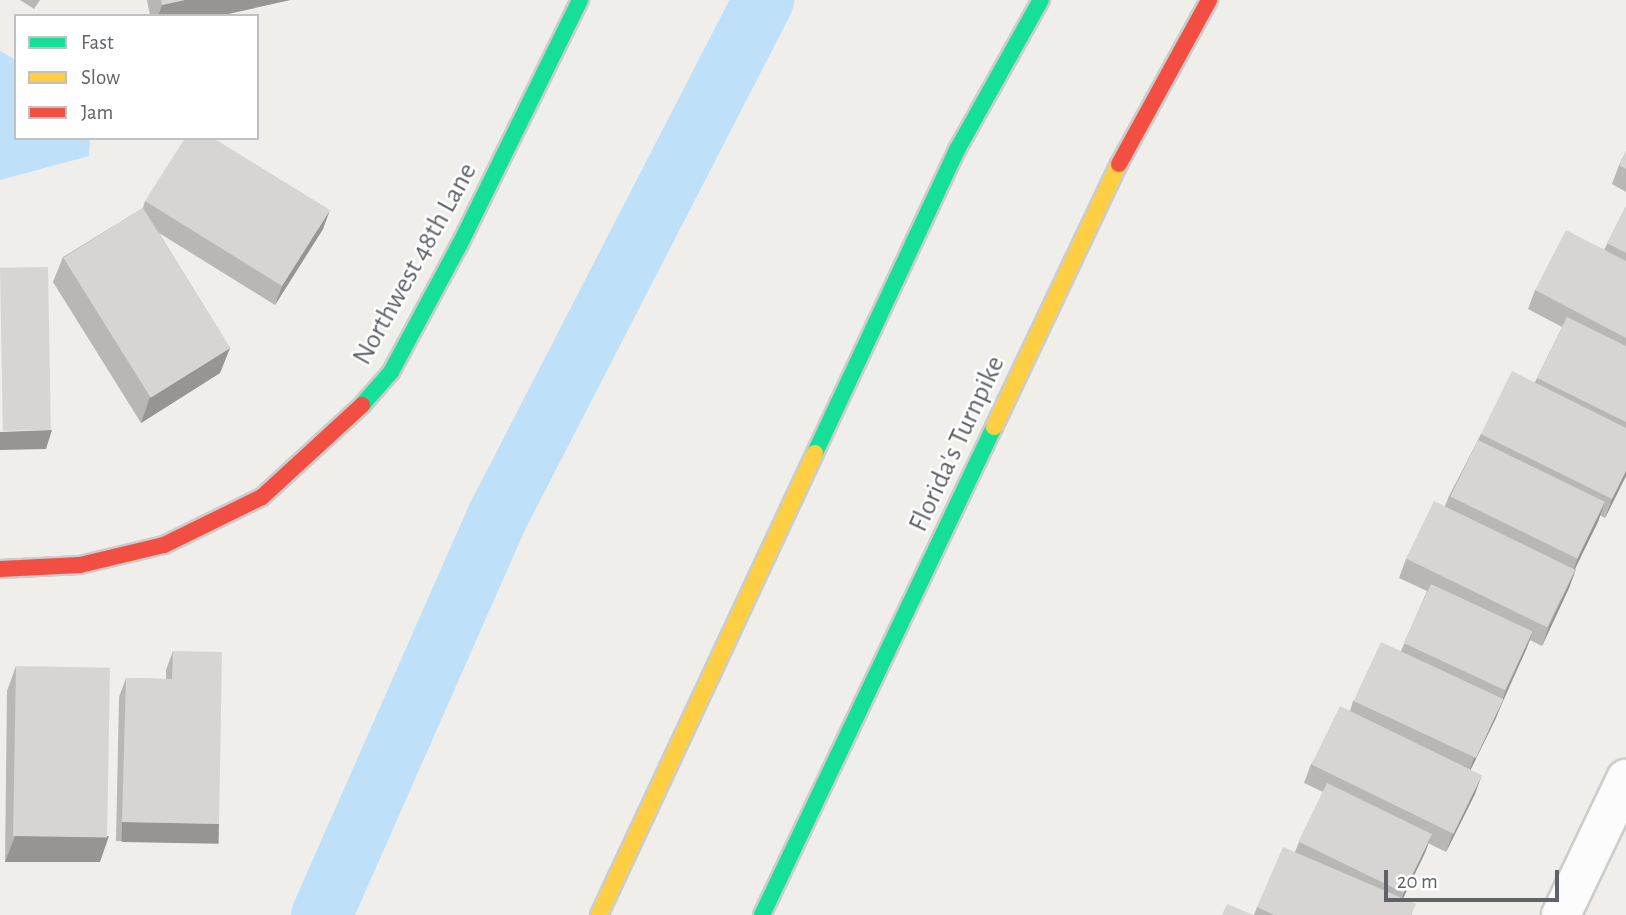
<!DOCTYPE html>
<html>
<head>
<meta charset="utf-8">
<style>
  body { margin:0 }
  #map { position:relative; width:1626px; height:915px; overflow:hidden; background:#efeeea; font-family:"Alegreya Sans",sans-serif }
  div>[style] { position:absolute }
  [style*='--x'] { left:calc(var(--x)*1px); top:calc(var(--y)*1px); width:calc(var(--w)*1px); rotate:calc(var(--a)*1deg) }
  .water>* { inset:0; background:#bfe0f9 }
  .canal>* { height:61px; margin:-30.5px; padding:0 30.5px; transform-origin:30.5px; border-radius:30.5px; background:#bfe0f9 }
  .roads { filter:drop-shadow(2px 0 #cbcccc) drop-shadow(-2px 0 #cbcccc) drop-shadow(0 2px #cbcccc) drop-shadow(0 -2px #cbcccc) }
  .street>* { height:38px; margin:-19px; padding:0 19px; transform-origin:19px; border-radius:19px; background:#fdfcfc }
  .fast>* { height:16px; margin:-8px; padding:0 8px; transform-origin:8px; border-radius:8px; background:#16e098 }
  .slow>* { height:16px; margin:-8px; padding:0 8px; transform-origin:8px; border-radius:8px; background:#ffcf43 }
  .jam>* { height:16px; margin:-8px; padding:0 8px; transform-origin:8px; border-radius:8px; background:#f24e42 }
  .wall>* { inset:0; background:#b8b7b5 }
  .shaded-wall>* { inset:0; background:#969594; transform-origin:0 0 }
  .building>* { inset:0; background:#d6d5d3; transform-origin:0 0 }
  span { translate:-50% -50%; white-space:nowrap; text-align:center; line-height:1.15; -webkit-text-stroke:5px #fff; paint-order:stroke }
  .street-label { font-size:28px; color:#5f6368 }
  .legend { position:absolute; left:14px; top:14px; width:245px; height:126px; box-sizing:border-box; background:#fff; border:2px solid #bfc1c3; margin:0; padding:9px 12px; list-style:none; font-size:21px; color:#5f6368 }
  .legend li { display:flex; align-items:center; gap:14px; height:35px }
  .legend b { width:35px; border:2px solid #bfc1c3 }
  .scale { position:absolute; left:1384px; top:870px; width:175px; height:32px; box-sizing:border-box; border:4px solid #5f6368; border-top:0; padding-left:9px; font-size:21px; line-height:24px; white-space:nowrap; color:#5f6368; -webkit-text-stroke:5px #fff; paint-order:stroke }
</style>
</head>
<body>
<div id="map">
  <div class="water">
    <div style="clip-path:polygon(0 51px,16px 60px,16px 138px,90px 138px,89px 156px,0 180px)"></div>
  </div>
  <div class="canal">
    <div style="--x:321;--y:915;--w:436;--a:-66.2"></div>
    <div style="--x:497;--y:516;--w:581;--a:-62.73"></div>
  </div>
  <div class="roads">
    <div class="street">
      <div style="--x:1561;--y:915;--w:151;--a:-64.5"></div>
    </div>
    <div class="fast">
      <div style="--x:362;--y:405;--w:44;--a:-48.7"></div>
      <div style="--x:391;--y:372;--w:145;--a:-61.7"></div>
      <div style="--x:460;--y:244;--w:272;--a:-63.8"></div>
      <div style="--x:815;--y:453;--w:335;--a:-64.9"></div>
      <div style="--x:957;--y:150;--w:172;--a:-60.8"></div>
      <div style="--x:762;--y:915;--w:540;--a:-64.57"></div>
    </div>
    <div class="slow">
      <div style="--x:994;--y:427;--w:291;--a:-64.6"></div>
      <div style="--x:599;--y:915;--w:510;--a:-64.94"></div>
    </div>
    <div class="jam">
      <div style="--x:1119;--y:164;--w:187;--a:-61.2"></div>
      <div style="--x:0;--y:569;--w:80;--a:-2.9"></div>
      <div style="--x:80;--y:565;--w:86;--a:-13.4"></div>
      <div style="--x:164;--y:545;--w:109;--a:-26.1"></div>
      <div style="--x:262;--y:497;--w:136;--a:-42.6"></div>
    </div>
  </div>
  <div class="wall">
    <div style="clip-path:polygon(20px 0,40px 0,34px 9px)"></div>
    <div style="clip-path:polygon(147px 0,290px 0,219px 16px,150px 16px)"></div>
    <div style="clip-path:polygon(1626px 151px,1626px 192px,1612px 184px,1619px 165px)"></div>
    <div style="clip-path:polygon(145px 201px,323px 229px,275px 305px,159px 233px,230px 348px,220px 373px,141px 423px,53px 282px,63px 257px,143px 208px)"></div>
    <div style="clip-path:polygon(1626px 206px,1626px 476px,1605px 518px,1600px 515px,1575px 569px,1576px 569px,1569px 588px,1542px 646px,1530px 640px,1496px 718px,1471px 769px,1475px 794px,1446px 852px,1428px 843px,1403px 898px,1412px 915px,1254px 915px,1257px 907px,1295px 852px,1299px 842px,1323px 792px,1304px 783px,1311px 764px,1350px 711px,1353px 701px,1401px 651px,1427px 591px,1399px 578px,1406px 559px,1445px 506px,1449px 496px,1481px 434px,1535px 382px,1562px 327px,1528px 309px,1535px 290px,1604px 250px)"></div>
    <div style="clip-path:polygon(173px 651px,219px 824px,212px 843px,116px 841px,119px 697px,126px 678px,166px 679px,166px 670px)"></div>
    <div style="clip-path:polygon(16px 666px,100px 862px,5px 862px,7px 691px)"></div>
  </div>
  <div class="shaded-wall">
    <div style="clip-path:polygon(185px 0,290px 0,219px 16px,158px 16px,162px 5px)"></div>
    <div style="clip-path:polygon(330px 210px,323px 229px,275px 305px,282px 286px)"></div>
    <div style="clip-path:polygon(230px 348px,220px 373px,141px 423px,150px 397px)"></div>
    <div style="clip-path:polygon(52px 430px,46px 449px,0 450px,0 432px)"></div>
    <div style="clip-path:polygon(1626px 471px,1626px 476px,1605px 518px,1612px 499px)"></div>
    <div style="clip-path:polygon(1605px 502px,1598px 522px,1570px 579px,1577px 560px)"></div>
    <div style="clip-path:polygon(1576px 569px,1569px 588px,1542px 646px,1549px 626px)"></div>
    <div style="clip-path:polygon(1533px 631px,1526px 650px,1499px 709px,1506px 690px)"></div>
    <div style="clip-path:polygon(1503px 699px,1496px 718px,1467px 777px,1474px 758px)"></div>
    <div style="clip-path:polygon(1482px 775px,1475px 794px,1446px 852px,1453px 833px)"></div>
    <div style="left:122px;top:822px;width:97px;height:20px;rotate:1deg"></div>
    <div style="clip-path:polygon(1432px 834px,1425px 853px,1397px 911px,1404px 892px)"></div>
    <div style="clip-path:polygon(15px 836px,109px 836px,100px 862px,5px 862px)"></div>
  </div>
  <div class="building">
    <div style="clip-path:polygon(161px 0,185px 0,162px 5px)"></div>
    <div style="clip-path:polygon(185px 138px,213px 138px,330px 210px,282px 286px,145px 201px)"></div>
    <div style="clip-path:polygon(1626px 151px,1626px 169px,1619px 165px)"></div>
    <div style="clip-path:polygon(1626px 206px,1626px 253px,1607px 243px)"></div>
    <div style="left:143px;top:208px;width:165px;height:94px;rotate:58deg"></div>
    <div style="clip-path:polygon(1566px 230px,1626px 261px,1626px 338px,1535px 290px)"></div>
    <div style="left:48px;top:267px;width:163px;height:48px;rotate:89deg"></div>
    <div style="clip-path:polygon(1567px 317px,1626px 346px,1626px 422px,1537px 378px)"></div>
    <div style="clip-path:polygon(1512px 371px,1626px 428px,1626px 471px,1612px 499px,1481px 434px)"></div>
    <div style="left:1478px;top:440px;width:141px;height:63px;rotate:26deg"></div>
    <div style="left:1434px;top:501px;width:157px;height:64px;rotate:26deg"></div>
    <div style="left:1431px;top:584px;width:112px;height:65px;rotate:25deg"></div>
    <div style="left:1381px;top:642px;width:135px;height:65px;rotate:25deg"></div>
    <div style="clip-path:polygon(173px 651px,222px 652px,219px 824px,122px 822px,126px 678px,172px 679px)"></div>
    <div style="left:16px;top:666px;width:94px;height:170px;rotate:1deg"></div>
    <div style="left:1340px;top:706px;width:158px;height:65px;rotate:26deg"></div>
    <div style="left:1327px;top:783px;width:117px;height:65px;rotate:26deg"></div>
    <div style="clip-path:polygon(1283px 847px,1416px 904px,1411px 915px,1274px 915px,1257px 907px)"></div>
    <div style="clip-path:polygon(1227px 904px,1253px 915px,1222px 915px)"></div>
  </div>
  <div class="street-label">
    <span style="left:415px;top:264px;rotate:-61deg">Northwest 48th Lane</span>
    <span style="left:957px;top:444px;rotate:-65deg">Florida's Turnpike</span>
  </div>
  <ul class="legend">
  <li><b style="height:9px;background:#16e098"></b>Fast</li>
  <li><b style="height:9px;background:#ffcf43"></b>Slow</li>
  <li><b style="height:9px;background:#f24e42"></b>Jam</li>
  </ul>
  <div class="scale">20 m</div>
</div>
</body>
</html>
